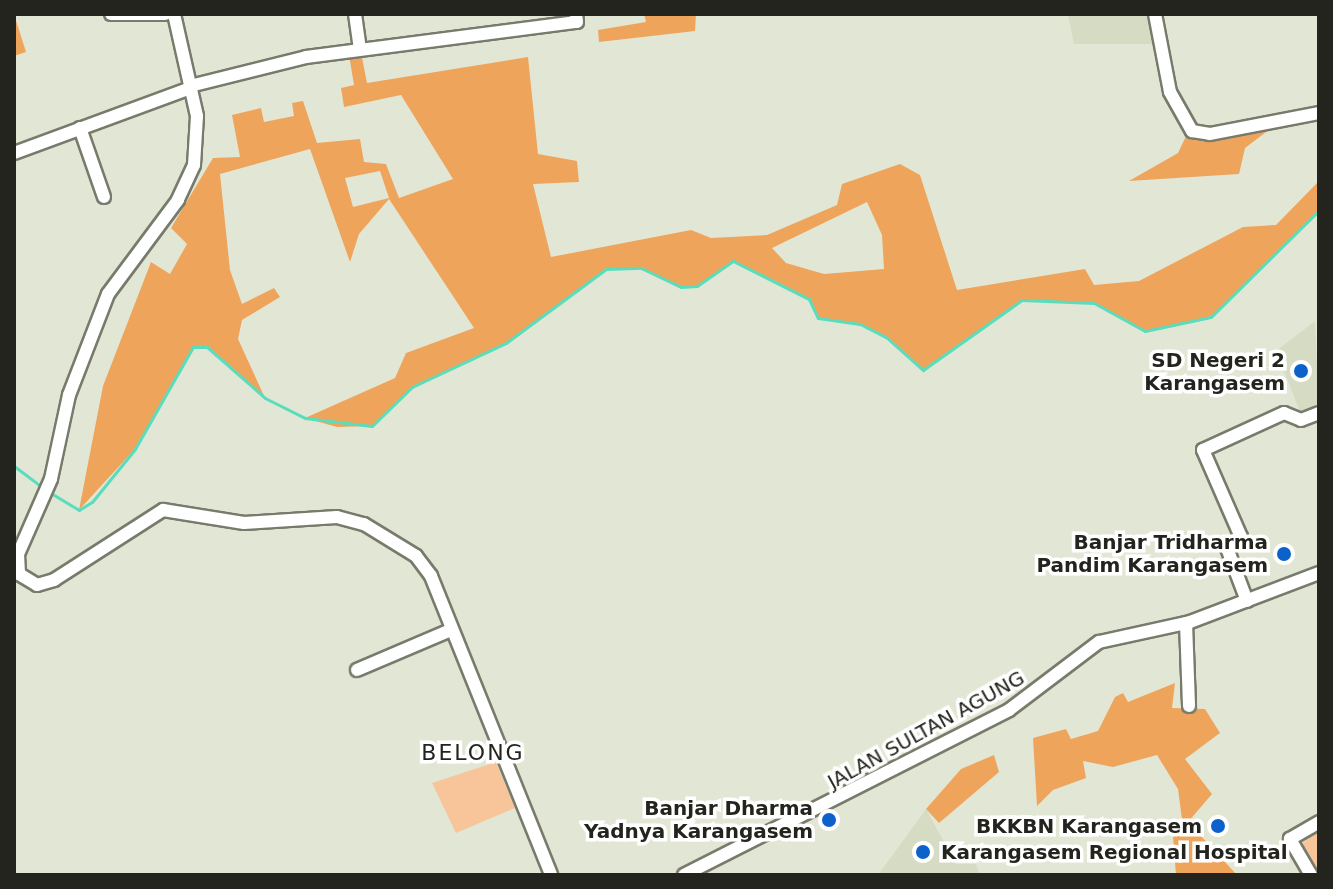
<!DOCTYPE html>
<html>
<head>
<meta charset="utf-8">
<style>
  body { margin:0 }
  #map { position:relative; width:1333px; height:889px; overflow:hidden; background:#e2e7d5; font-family:"DejaVu Sans",sans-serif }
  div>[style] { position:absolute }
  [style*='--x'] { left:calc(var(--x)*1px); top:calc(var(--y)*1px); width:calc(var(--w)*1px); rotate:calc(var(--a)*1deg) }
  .built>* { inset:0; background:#d5dcc3 }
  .green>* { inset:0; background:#f7c599 }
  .forest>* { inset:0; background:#efa45c }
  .stream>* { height:3px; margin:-1.5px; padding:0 1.5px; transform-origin:1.5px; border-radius:1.5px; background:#59ddbd }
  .roads { filter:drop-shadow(2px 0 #777b6b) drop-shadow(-2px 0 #777b6b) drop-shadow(0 2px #777b6b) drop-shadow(0 -2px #777b6b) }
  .minor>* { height:12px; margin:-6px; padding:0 6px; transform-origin:6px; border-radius:6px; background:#fff }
  .dots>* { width:22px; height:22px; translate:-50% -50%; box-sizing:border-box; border:4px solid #fff; border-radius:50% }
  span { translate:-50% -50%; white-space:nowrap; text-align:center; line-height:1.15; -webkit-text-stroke:7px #fff; paint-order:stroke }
  .poi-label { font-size:20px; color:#23241e; font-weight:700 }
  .right { translate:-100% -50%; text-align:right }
  .left { translate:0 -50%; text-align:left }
  .street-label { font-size:20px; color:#23241e }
  .neighbourhood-label { font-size:22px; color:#23241e; letter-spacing:2px }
  .frame { position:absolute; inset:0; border:16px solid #23241e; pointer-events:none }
</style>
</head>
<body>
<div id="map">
  <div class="built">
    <div style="clip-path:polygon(1150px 14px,1154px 44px,1074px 44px,1068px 16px)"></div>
    <div style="clip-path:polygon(1315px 321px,1319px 411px,1303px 419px,1276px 351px)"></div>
    <div style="clip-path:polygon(926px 809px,956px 864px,976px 864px,980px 875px,878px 875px)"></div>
  </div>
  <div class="green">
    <div style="clip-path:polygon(496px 762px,515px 808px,456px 833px,432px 783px)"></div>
    <div style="clip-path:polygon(1319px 829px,1319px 875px,1317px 875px,1302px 844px)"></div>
  </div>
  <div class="forest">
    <div style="clip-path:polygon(14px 14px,26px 52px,14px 56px)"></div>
    <div style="clip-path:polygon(644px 14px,696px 14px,695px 31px,599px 42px,598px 30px,646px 22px)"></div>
    <div style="clip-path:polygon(evenodd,361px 52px,367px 83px,528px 57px,538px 154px,577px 161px,579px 182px,533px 184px,551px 257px,691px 230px,711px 238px,767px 235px,837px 205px,842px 184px,900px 164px,920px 175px,957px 290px,1085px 269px,1094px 285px,1139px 281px,1243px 227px,1276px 225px,1319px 181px,1319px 210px,1211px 317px,1145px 331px,1094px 303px,1023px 300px,923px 370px,886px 337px,860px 324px,818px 318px,809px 299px,733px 261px,697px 286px,681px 287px,641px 268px,606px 269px,506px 343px,412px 387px,372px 426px,337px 427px,305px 418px,395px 378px,406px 353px,474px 328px,389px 199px,359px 234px,350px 262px,310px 149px,220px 174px,230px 270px,242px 304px,274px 288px,280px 297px,242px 320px,238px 339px,265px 398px,208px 347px,193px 347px,135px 449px,79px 510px,103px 386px,151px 262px,170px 274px,187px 244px,171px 228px,213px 158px,240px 157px,232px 115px,261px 108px,264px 122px,294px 116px,292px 103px,303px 101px,317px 143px,360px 139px,364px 162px,386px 164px,399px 198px,453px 179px,401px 95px,344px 107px,341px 88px,354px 85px,349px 55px,361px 52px,380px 171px,389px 198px,353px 207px,345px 178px,380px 171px,361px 52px,867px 202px,882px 235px,884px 269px,824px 274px,786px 263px,772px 248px,867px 202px)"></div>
    <div style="clip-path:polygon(1274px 126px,1245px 148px,1239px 174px,1129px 181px,1178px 153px,1188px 132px,1211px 142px)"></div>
    <div style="clip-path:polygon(1175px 683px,1172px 708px,1205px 709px,1220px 733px,1185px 759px,1212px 794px,1188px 822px,1237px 875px,1176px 875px,1173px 837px,1183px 827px,1178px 789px,1157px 755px,1113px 767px,1083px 761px,1086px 778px,1053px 790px,1037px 806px,1033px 738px,1066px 729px,1071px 739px,1098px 731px,1115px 697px,1123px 693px,1128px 702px)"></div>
    <div style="clip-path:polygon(994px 755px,999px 772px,939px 823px,926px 809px,961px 769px)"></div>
  </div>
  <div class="stream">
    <div style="--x:14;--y:466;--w:36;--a:37"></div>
    <div style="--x:49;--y:492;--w:35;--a:31"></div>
    <div style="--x:79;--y:510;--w:15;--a:-32"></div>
    <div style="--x:92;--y:502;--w:68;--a:-50.9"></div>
    <div style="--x:135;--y:449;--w:117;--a:-60.4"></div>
    <div style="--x:193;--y:347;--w:14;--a:0"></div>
    <div style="--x:207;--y:347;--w:77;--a:41.3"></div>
    <div style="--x:265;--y:398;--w:45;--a:26.6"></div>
    <div style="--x:305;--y:418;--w:67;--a:6.8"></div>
    <div style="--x:372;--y:426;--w:56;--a:-44.3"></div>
    <div style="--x:412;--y:387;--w:104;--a:-25.1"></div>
    <div style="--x:506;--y:343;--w:124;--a:-36.5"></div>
    <div style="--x:606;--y:269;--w:35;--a:-2"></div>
    <div style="--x:641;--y:268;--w:44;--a:25.4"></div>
    <div style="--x:681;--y:287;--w:16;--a:-4"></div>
    <div style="--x:697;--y:286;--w:44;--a:-34.8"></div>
    <div style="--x:733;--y:261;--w:85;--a:26.6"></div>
    <div style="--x:809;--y:299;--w:21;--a:65"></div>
    <div style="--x:818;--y:318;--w:42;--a:8.1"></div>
    <div style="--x:860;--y:324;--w:29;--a:27"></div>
    <div style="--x:886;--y:337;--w:50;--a:41.7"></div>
    <div style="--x:923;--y:370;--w:121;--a:-35.3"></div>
    <div style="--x:1022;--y:300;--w:72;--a:2.4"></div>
    <div style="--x:1094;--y:303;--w:58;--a:28.8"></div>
    <div style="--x:1145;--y:331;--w:67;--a:-12"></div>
    <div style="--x:1211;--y:317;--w:152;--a:-44.7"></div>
  </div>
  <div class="roads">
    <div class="minor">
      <div style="--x:111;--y:14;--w:54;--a:0"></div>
      <div style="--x:174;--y:14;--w:105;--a:77.3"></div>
      <div style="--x:197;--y:116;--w:49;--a:93.5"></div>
      <div style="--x:194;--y:165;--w:38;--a:115"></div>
      <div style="--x:178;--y:200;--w:117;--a:126.7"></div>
      <div style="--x:108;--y:294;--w:108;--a:111.1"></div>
      <div style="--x:69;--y:395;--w:86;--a:102.1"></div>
      <div style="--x:51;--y:479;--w:82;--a:113.7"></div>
      <div style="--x:18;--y:554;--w:20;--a:87"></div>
      <div style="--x:19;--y:574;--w:21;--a:31"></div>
      <div style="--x:37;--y:585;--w:18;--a:-16"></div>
      <div style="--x:54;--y:580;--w:130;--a:-32.7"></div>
      <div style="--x:163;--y:510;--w:82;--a:9.1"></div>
      <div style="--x:244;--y:523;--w:93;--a:-3.7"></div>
      <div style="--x:337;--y:517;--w:28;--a:15"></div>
      <div style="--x:364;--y:524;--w:61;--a:31.6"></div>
      <div style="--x:416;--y:556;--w:25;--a:53"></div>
      <div style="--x:431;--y:576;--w:322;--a:68.1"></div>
      <div style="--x:355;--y:14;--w:36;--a:82"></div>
      <div style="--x:1155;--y:14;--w:79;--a:79.1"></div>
      <div style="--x:1170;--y:92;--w:45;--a:60.6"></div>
      <div style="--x:1192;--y:131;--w:18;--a:9"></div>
      <div style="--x:1210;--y:134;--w:111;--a:-10.9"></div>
      <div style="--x:190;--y:86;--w:120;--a:-14"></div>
      <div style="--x:306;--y:57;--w:273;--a:-7.4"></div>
      <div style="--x:577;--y:22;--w:8;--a:-97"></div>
      <div style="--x:80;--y:128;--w:73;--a:70.8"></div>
      <div style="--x:14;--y:153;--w:189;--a:-20.2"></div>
      <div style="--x:1247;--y:601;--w:57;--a:-110.7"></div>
      <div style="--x:1227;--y:548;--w:18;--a:-38"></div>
      <div style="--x:1241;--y:537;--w:95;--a:-113.6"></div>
      <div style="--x:1203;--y:450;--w:89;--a:-24.6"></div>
      <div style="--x:1284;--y:413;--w:18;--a:22"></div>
      <div style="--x:1301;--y:420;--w:19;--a:-21"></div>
      <div style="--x:1186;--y:623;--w:83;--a:87.9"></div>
      <div style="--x:357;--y:670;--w:102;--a:-23.1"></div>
      <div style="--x:684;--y:875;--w:364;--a:-26.9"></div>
      <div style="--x:1009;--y:710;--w:113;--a:-37.1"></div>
      <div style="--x:1099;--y:642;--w:93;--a:-12.4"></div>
      <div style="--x:1190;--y:622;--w:138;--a:-20.8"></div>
      <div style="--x:1311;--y:875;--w:42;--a:-120.3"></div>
      <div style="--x:1290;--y:839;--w:34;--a:-30"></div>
    </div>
  </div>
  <div class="dots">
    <div style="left:1301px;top:371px;background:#0c61cb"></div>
    <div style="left:1284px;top:554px;background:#0c61cb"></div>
    <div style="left:829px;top:820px;background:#0c61cb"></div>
    <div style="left:1218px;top:826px;background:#0c61cb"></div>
    <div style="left:923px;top:852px;background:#0c61cb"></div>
  </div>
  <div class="poi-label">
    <span class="right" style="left:1285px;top:372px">SD Negeri 2<br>Karangasem</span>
    <span class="right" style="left:1268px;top:554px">Banjar Tridharma<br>Pandim Karangasem</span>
    <span class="right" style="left:813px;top:820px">Banjar Dharma<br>Yadnya Karangasem</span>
    <span class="right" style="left:1202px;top:826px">BKKBN Karangasem</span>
    <span class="left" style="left:941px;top:852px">Karangasem Regional Hospital</span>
  </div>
  <div class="street-label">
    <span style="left:926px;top:730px;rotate:-29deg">JALAN SULTAN AGUNG</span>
  </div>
  <div class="neighbourhood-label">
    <span style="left:473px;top:753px">BELONG</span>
  </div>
  <div class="frame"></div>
</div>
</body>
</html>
